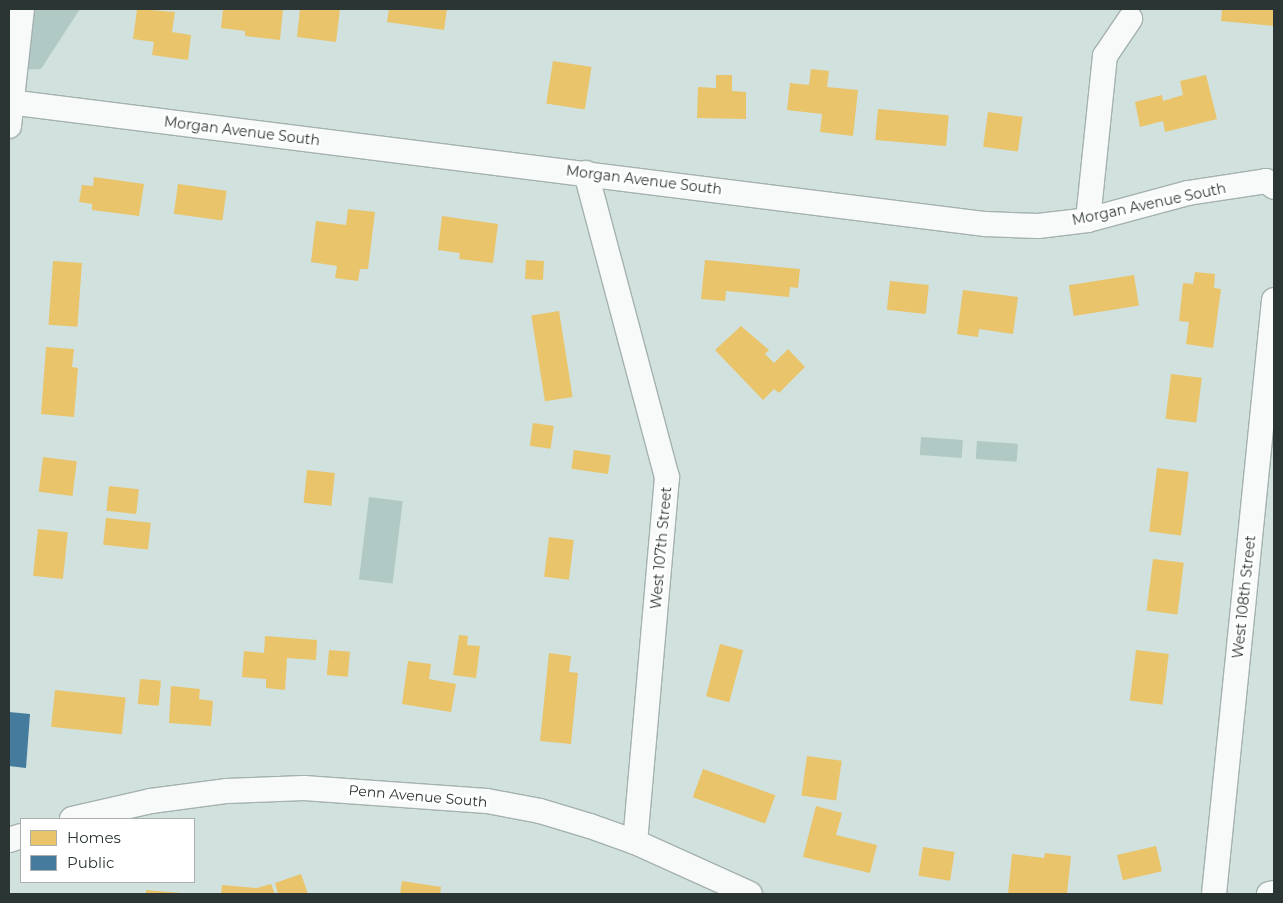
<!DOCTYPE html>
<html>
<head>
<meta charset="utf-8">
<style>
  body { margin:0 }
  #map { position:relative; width:1283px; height:903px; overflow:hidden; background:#d1e1de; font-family:Montserrat,sans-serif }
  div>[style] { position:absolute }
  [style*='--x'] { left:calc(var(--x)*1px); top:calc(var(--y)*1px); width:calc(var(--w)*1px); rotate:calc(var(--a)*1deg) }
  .green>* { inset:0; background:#b1c9c4; transform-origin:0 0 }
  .homes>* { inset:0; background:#e9c46a; transform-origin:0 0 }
  .public>* { inset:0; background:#457b9d }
  .roads { filter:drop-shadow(1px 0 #a4b1af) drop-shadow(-1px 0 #a4b1af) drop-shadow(0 1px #a4b1af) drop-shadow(0 -1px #a4b1af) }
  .minor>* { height:24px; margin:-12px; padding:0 12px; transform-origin:12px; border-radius:12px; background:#f8fafa }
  span { translate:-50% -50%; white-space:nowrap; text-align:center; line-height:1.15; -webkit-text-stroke:5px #fff; paint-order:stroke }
  .street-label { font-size:14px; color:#2b3634 }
  .frame { position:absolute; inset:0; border:10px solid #2b3634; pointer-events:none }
  .legend { position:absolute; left:20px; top:818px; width:175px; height:65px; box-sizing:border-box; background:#fff; border:1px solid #aaafae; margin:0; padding:6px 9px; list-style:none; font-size:15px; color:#2b3634 }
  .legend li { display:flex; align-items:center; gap:10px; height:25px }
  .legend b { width:25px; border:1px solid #aaafae }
</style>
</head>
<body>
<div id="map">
  <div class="green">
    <div style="clip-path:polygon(9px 9px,80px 9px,41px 69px,9px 70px)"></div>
    <div style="left:921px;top:437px;width:42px;height:18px;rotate:4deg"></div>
    <div style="left:977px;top:441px;width:41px;height:18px;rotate:4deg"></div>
    <div style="left:369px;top:497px;width:34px;height:83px;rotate:7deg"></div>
  </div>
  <div class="homes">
    <div style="clip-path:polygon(137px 9px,175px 12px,172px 32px,191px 35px,188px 60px,152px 55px,154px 42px,133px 39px)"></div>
    <div style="clip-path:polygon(223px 9px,283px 9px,280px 40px,245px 36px,245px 31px,221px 28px)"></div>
    <div style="clip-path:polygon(300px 9px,340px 9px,336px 42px,297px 37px)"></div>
    <div style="clip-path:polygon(389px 9px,447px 9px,444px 30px,387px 22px)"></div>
    <div style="clip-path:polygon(1222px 9px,1274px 9px,1274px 26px,1221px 21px)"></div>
    <div style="left:553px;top:61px;width:39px;height:43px;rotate:9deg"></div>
    <div style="clip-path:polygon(811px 69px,829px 71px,827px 87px,858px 90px,853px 136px,820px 132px,822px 114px,787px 110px,790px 83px,809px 85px)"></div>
    <div style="clip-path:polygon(716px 75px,732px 75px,732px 91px,746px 92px,746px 119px,697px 118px,698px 87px,716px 88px)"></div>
    <div style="clip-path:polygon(1206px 75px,1217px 119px,1165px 132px,1163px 121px,1140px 127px,1135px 102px,1162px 95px,1163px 101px,1183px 95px,1180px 81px)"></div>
    <div style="left:878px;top:109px;width:71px;height:31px;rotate:5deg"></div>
    <div style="left:988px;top:112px;width:35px;height:35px;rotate:8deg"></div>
    <div style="clip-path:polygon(94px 177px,144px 184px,139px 216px,92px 210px,92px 204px,79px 202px,82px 185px,93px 186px)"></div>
    <div style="left:178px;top:184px;width:49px;height:30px;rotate:8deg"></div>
    <div style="clip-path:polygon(348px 209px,375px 212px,368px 269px,360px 269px,358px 281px,335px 278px,337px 266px,311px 262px,316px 221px,346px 225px)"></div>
    <div style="clip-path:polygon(442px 216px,498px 224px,493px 263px,459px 259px,460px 253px,438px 250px)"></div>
    <div style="left:526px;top:260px;width:18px;height:19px;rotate:3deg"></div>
    <div style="clip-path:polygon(705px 260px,800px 269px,798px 288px,790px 287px,789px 297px,726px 291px,725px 301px,701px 299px)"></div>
    <div style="left:53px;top:261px;width:29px;height:64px;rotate:4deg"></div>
    <div style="clip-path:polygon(1195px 272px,1215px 274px,1214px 288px,1221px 289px,1213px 348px,1186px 344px,1189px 322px,1179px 321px,1183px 283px,1193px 284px)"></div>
    <div style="left:1134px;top:275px;width:31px;height:66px;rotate:81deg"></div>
    <div style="left:890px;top:281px;width:39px;height:29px;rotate:6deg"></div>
    <div style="clip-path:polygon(963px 290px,1018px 297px,1013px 334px,979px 329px,978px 337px,957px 334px)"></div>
    <div style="left:559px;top:311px;width:87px;height:28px;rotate:81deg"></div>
    <div style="clip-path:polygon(741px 326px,769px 350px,765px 354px,774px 363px,788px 349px,805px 367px,779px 393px,774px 389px,763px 400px,715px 350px)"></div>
    <div style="clip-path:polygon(46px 347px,74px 349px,72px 367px,78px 368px,74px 417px,41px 414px)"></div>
    <div style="left:1171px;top:374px;width:31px;height:45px;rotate:7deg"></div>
    <div style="left:533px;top:423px;width:21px;height:23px;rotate:8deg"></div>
    <div style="left:574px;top:450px;width:37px;height:19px;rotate:8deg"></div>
    <div style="left:43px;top:457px;width:34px;height:35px;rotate:7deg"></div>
    <div style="left:1157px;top:468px;width:32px;height:64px;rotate:7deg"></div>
    <div style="left:307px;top:470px;width:28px;height:33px;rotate:6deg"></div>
    <div style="left:109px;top:486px;width:30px;height:25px;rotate:6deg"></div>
    <div style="left:106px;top:518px;width:45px;height:27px;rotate:6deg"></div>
    <div style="left:38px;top:529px;width:30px;height:47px;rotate:6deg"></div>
    <div style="left:549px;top:537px;width:25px;height:40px;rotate:7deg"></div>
    <div style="left:1153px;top:559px;width:31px;height:52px;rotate:7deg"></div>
    <div style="clip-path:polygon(459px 635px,468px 636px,467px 645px,480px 646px,476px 678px,453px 675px)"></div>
    <div style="clip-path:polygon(265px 636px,317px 640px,316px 660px,287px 658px,285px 690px,266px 688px,266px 679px,242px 677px,244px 651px,264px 653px)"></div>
    <div style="left:720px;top:644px;width:24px;height:54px;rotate:15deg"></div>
    <div style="left:329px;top:650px;width:21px;height:25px;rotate:5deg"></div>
    <div style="left:1136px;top:650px;width:33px;height:51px;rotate:7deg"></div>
    <div style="clip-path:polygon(549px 653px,571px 656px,569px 672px,578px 673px,571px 744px,540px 741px)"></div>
    <div style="clip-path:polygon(408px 661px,431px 664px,429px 679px,456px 684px,451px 712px,402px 704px)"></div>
    <div style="left:140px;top:679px;width:21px;height:25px;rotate:5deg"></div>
    <div style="clip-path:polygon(171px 686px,200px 689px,199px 699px,213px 701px,211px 726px,169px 723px)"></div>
    <div style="left:55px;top:690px;width:71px;height:37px;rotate:6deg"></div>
    <div style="left:807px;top:756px;width:35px;height:40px;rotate:8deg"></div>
    <div style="left:703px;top:769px;width:77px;height:30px;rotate:20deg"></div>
    <div style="clip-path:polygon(816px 806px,842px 813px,836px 835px,877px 845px,870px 873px,803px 857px)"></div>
    <div style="left:1156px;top:846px;width:26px;height:40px;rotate:77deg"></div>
    <div style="left:923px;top:847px;width:32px;height:29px;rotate:9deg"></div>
    <div style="clip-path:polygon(1045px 853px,1071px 856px,1067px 894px,1008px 894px,1012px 854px,1044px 858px)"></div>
    <div style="clip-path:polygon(301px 874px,308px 894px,278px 894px,275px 883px)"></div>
    <div style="clip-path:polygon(402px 881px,441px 887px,440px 894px,400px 894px)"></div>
    <div style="clip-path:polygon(271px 884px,275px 894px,221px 894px,222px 885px,257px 888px)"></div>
    <div style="clip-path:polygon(146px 890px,181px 893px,181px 894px,146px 894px)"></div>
  </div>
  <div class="public">
    <div style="clip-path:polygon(9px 712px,30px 714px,26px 768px,9px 766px)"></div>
  </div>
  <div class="roads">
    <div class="minor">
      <div style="--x:9;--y:102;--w:984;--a:7.13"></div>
      <div style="--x:985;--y:224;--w:53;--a:2.2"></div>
      <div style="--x:1038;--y:226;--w:50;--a:-6.8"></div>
      <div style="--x:1088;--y:220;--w:104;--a:-15.1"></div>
      <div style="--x:1188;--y:193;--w:79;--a:-8.7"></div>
      <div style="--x:1266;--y:181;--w:10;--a:37"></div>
      <div style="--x:9;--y:126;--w:118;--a:-83.7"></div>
      <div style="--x:586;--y:173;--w:315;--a:75.1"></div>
      <div style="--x:667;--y:477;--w:366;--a:95"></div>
      <div style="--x:1088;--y:220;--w:165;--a:-84.1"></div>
      <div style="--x:1105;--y:56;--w:45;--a:-56"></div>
      <div style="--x:72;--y:819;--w:81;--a:-12.8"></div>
      <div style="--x:151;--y:801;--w:77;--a:-7.5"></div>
      <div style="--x:227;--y:791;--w:77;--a:-2.2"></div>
      <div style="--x:304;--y:788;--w:183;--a:4.1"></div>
      <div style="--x:487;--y:801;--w:54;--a:10.7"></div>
      <div style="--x:540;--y:811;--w:52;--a:16.7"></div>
      <div style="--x:590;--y:826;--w:48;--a:19.6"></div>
      <div style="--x:635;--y:842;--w:126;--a:24.3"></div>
      <div style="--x:9;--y:840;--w:13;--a:-18"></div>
      <div style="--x:1214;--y:894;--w:597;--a:-84.23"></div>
      <div style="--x:1269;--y:894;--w:5;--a:-11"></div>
    </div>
  </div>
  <div class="street-label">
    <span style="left:242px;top:131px;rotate:7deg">Morgan Avenue South</span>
    <span style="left:644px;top:180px;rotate:7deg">Morgan Avenue South</span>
    <span style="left:1149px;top:204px;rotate:-12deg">Morgan Avenue South</span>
    <span style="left:661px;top:548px;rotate:-85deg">West 107th Street</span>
    <span style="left:1244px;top:597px;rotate:-84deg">West 108th Street</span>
    <span style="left:418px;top:796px;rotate:5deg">Penn Avenue South</span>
  </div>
  <div class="frame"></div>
  <ul class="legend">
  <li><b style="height:14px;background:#e9c46a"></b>Homes</li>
  <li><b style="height:14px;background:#457b9d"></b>Public</li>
  </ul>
</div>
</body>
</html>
